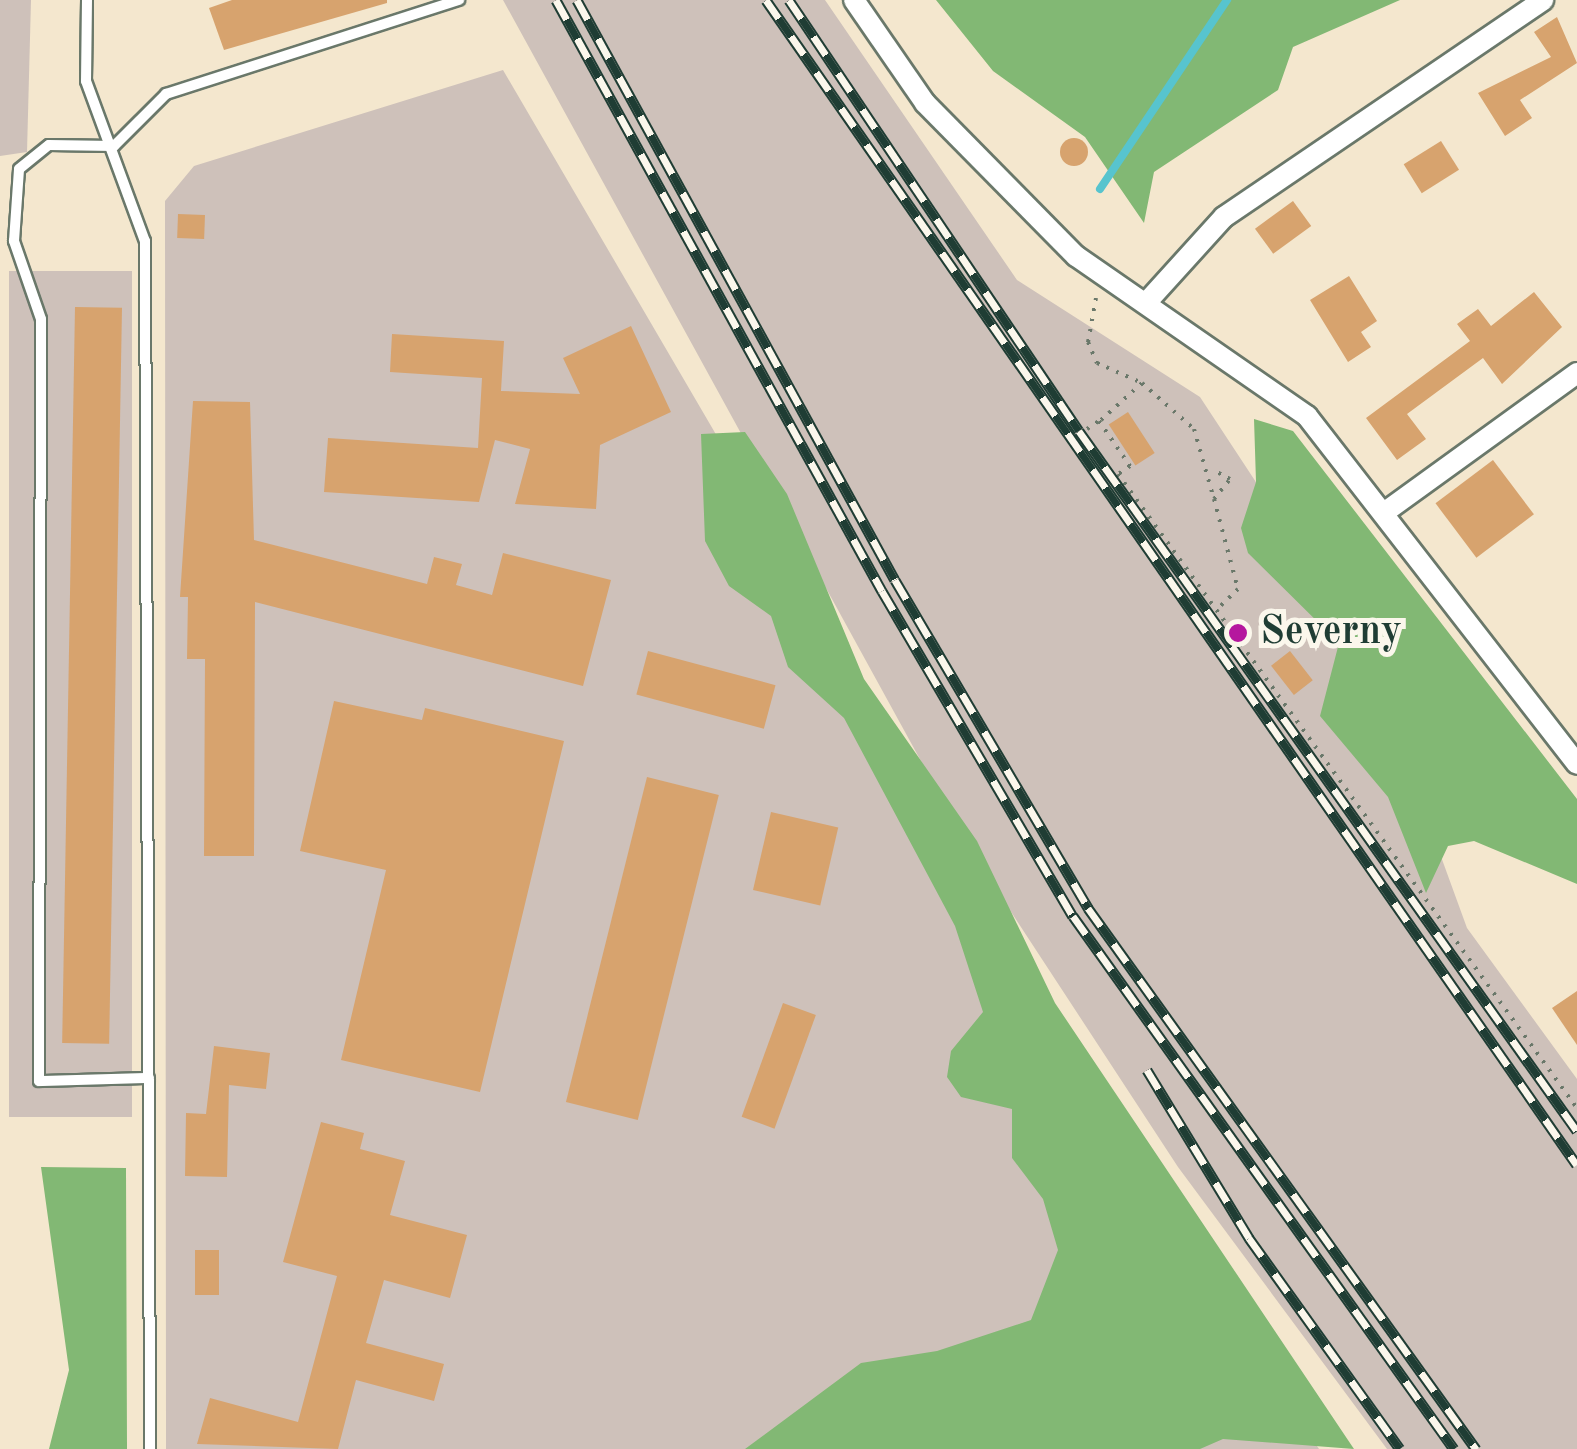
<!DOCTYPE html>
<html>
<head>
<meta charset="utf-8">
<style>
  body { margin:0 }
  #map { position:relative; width:1577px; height:1449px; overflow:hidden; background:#f4e7ce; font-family:"Old Standard TT",serif }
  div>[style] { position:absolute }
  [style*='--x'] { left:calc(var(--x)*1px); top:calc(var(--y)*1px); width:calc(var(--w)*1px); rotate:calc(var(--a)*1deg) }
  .industrial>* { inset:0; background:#cec1ba; transform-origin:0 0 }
  .forest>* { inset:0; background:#82b874 }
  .stream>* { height:8px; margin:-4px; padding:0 4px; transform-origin:4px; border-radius:4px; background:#57c4ce }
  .building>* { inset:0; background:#d7a36e; transform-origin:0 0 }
  .round { border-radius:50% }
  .path>* { height:4px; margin-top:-2px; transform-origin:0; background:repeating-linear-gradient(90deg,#6a786a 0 2.5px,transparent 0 10.5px) }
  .roads { filter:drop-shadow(2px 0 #6a786a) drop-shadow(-2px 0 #6a786a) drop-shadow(0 2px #6a786a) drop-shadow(0 -2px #6a786a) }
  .service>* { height:10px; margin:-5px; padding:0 5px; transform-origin:5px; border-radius:5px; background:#fff }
  .minor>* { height:20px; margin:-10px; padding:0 10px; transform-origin:10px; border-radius:10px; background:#fff }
  .rail>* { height:11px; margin-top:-5.5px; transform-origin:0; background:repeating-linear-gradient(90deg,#fbf7ec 0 22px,#1f3d34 0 44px); box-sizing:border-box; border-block:2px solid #1f3d34 }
  .dots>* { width:28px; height:28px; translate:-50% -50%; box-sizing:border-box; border:5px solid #fbf7ec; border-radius:50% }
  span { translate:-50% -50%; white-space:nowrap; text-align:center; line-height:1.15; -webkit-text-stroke:10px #fbf7ec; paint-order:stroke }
  .poi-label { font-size:40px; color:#1f3d34; font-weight:700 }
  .left { translate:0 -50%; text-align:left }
</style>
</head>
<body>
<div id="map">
  <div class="industrial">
    <div style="clip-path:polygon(0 0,31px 0,27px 152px,0 156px)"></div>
    <div style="clip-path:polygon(503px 0,825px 0,1017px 280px,1200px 397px,1365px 648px,1467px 928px,1577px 1079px,1577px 1449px,1387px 1449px,1178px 1167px,966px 843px)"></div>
    <div style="clip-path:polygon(503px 70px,1247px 1343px,1319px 1449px,166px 1449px,165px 201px,194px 166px)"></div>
    <div style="left:9px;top:271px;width:123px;height:846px"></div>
  </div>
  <div class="forest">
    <div style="clip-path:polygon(936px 0,1400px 0,1293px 47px,1278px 90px,1154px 172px,1144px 223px,1085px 137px,993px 71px)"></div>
    <div style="clip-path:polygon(1254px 419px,1293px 431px,1577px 799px,1577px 884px,1474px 841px,1448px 846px,1426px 893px,1388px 797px,1320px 716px,1339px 643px,1248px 553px,1241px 528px,1256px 482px)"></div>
    <div style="clip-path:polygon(745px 432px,787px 494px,864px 679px,977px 841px,1055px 1003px,1354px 1449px,1223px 1439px,1200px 1449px,745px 1449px,861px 1363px,937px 1351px,1031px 1320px,1058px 1250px,1043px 1199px,1012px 1158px,1012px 1109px,961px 1097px,947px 1077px,951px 1051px,983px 1012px,955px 926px,844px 718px,788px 667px,771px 616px,729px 586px,705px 541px,701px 434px)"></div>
    <div style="clip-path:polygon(41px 1167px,126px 1168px,127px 1449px,49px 1449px,69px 1370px)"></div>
  </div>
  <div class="stream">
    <div style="--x:1100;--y:189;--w:228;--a:-56.1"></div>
  </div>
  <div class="building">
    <div style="clip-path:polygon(232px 0,387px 0,387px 3px,224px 50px,209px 8px)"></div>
    <div style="clip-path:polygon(1557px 17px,1577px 63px,1520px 100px,1532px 118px,1505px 136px,1478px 93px,1551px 57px,1534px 32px)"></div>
    <div class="round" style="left:1060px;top:138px;width:28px;height:28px"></div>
    <div style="left:1441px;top:141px;width:34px;height:44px;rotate:58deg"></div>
    <div style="left:1293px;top:201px;width:31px;height:47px;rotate:54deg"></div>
    <div style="left:178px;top:214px;width:27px;height:24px;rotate:2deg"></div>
    <div style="clip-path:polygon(1349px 276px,1377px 321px,1361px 332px,1371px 347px,1348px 362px,1310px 300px)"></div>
    <div style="clip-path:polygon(1534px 292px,1562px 327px,1502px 384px,1483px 358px,1407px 414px,1426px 439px,1397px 460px,1366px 418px,1470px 341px,1457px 324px,1478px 309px,1491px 326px)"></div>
    <div style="left:75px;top:307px;width:47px;height:736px;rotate:1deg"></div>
    <div style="clip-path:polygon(631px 326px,671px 412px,600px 445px,596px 509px,515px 504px,530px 449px,495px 440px,479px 502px,324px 492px,328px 438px,478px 448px,482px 378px,390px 372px,392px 334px,504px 341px,501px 391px,580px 394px,563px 358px)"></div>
    <div style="clip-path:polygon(193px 401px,250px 402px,254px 540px,427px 584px,434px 557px,462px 564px,456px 585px,492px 595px,503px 553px,611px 580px,583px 686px,255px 602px,254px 856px,204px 856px,205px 659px,187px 659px,188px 597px,180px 597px)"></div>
    <div style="left:1128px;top:412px;width:49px;height:23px;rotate:57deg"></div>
    <div style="left:1493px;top:460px;width:68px;height:72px;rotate:53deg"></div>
    <div style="left:648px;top:651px;width:132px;height:45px;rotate:15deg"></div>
    <div style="left:1290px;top:651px;width:37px;height:24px;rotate:52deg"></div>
    <div style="clip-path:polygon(334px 701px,422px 720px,425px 708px,564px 741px,480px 1092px,341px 1060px,386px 870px,300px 851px)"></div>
    <div style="left:647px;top:777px;width:74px;height:335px;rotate:14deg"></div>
    <div style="left:771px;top:812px;width:69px;height:80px;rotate:13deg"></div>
    <div style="clip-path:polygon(1577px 991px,1577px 1045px,1552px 1008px)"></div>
    <div style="left:783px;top:1003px;width:35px;height:121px;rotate:20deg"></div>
    <div style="clip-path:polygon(214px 1046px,270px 1053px,266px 1089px,229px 1085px,227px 1177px,185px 1176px,186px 1113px,206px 1114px)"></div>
    <div style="clip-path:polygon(321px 1122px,364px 1133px,360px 1149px,405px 1161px,390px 1215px,467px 1235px,450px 1298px,384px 1280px,366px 1343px,444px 1364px,434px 1401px,356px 1380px,338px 1449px,197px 1444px,210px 1398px,298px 1422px,337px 1276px,283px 1262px)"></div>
    <div style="left:195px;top:1250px;width:24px;height:45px"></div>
  </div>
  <div class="path">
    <div style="--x:1096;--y:298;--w:45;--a:100.3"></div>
    <div style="--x:1088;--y:342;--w:23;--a:67"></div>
    <div style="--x:1097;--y:363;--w:49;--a:24"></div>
    <div style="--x:1142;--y:383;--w:69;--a:41.5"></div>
    <div style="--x:1194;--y:429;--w:73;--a:74.1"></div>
    <div style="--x:1214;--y:499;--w:26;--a:-51"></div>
    <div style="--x:1230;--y:479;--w:19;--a:-152"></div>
    <div style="--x:1101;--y:420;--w:55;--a:-42.1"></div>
    <div style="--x:1087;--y:429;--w:14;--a:-34"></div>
    <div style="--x:1099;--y:421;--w:55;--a:55.4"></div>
    <div style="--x:1130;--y:466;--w:14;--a:146"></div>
    <div style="--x:1118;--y:474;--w:783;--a:54.1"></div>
    <div style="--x:1214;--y:499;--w:93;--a:75.1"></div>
    <div style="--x:1238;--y:589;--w:29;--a:136"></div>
  </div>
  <div class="roads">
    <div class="service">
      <div style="--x:87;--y:0;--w:81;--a:90.7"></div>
      <div style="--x:86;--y:81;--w:171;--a:69.8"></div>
      <div style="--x:145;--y:241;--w:1208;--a:89.76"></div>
      <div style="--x:149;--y:1078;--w:110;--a:178.4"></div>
      <div style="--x:39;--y:1081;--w:762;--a:-89.85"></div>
      <div style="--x:41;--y:319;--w:83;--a:-109.1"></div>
      <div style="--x:14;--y:241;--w:72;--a:-86"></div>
      <div style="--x:19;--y:169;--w:38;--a:-39"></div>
      <div style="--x:49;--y:145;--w:65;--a:0.9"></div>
      <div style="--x:114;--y:146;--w:74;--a:-45"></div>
      <div style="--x:166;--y:94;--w:308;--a:-17.8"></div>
    </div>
    <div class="minor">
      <div style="--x:854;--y:0;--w:125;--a:55.4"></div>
      <div style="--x:925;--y:103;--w:215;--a:45.4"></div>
      <div style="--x:1076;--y:256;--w:281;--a:34.7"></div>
      <div style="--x:1307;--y:416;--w:440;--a:52.2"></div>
      <div style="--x:1146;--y:303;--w:116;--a:-47.8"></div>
      <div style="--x:1224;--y:217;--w:386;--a:-34.2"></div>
      <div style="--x:1385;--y:512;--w:237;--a:-35.9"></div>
    </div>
  </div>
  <div class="rail">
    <div style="--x:556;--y:0;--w:675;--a:61.12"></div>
    <div style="--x:882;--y:591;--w:377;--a:59.6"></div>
    <div style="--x:1073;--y:916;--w:655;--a:54.44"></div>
    <div style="--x:577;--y:0;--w:661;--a:61.27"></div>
    <div style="--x:895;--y:580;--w:381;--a:59.5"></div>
    <div style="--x:1088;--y:908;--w:666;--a:54.35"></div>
    <div style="--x:766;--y:0;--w:1419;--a:55.16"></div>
    <div style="--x:789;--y:0;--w:519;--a:56.07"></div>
    <div style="--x:1079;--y:431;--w:859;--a:54.57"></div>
    <div style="--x:1147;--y:1070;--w:197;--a:58.7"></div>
    <div style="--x:1249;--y:1238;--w:259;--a:54.4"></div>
  </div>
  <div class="dots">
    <div style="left:1238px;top:633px;background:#b5179e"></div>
  </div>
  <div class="poi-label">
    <span class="left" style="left:1260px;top:633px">Severny</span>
  </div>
</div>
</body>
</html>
